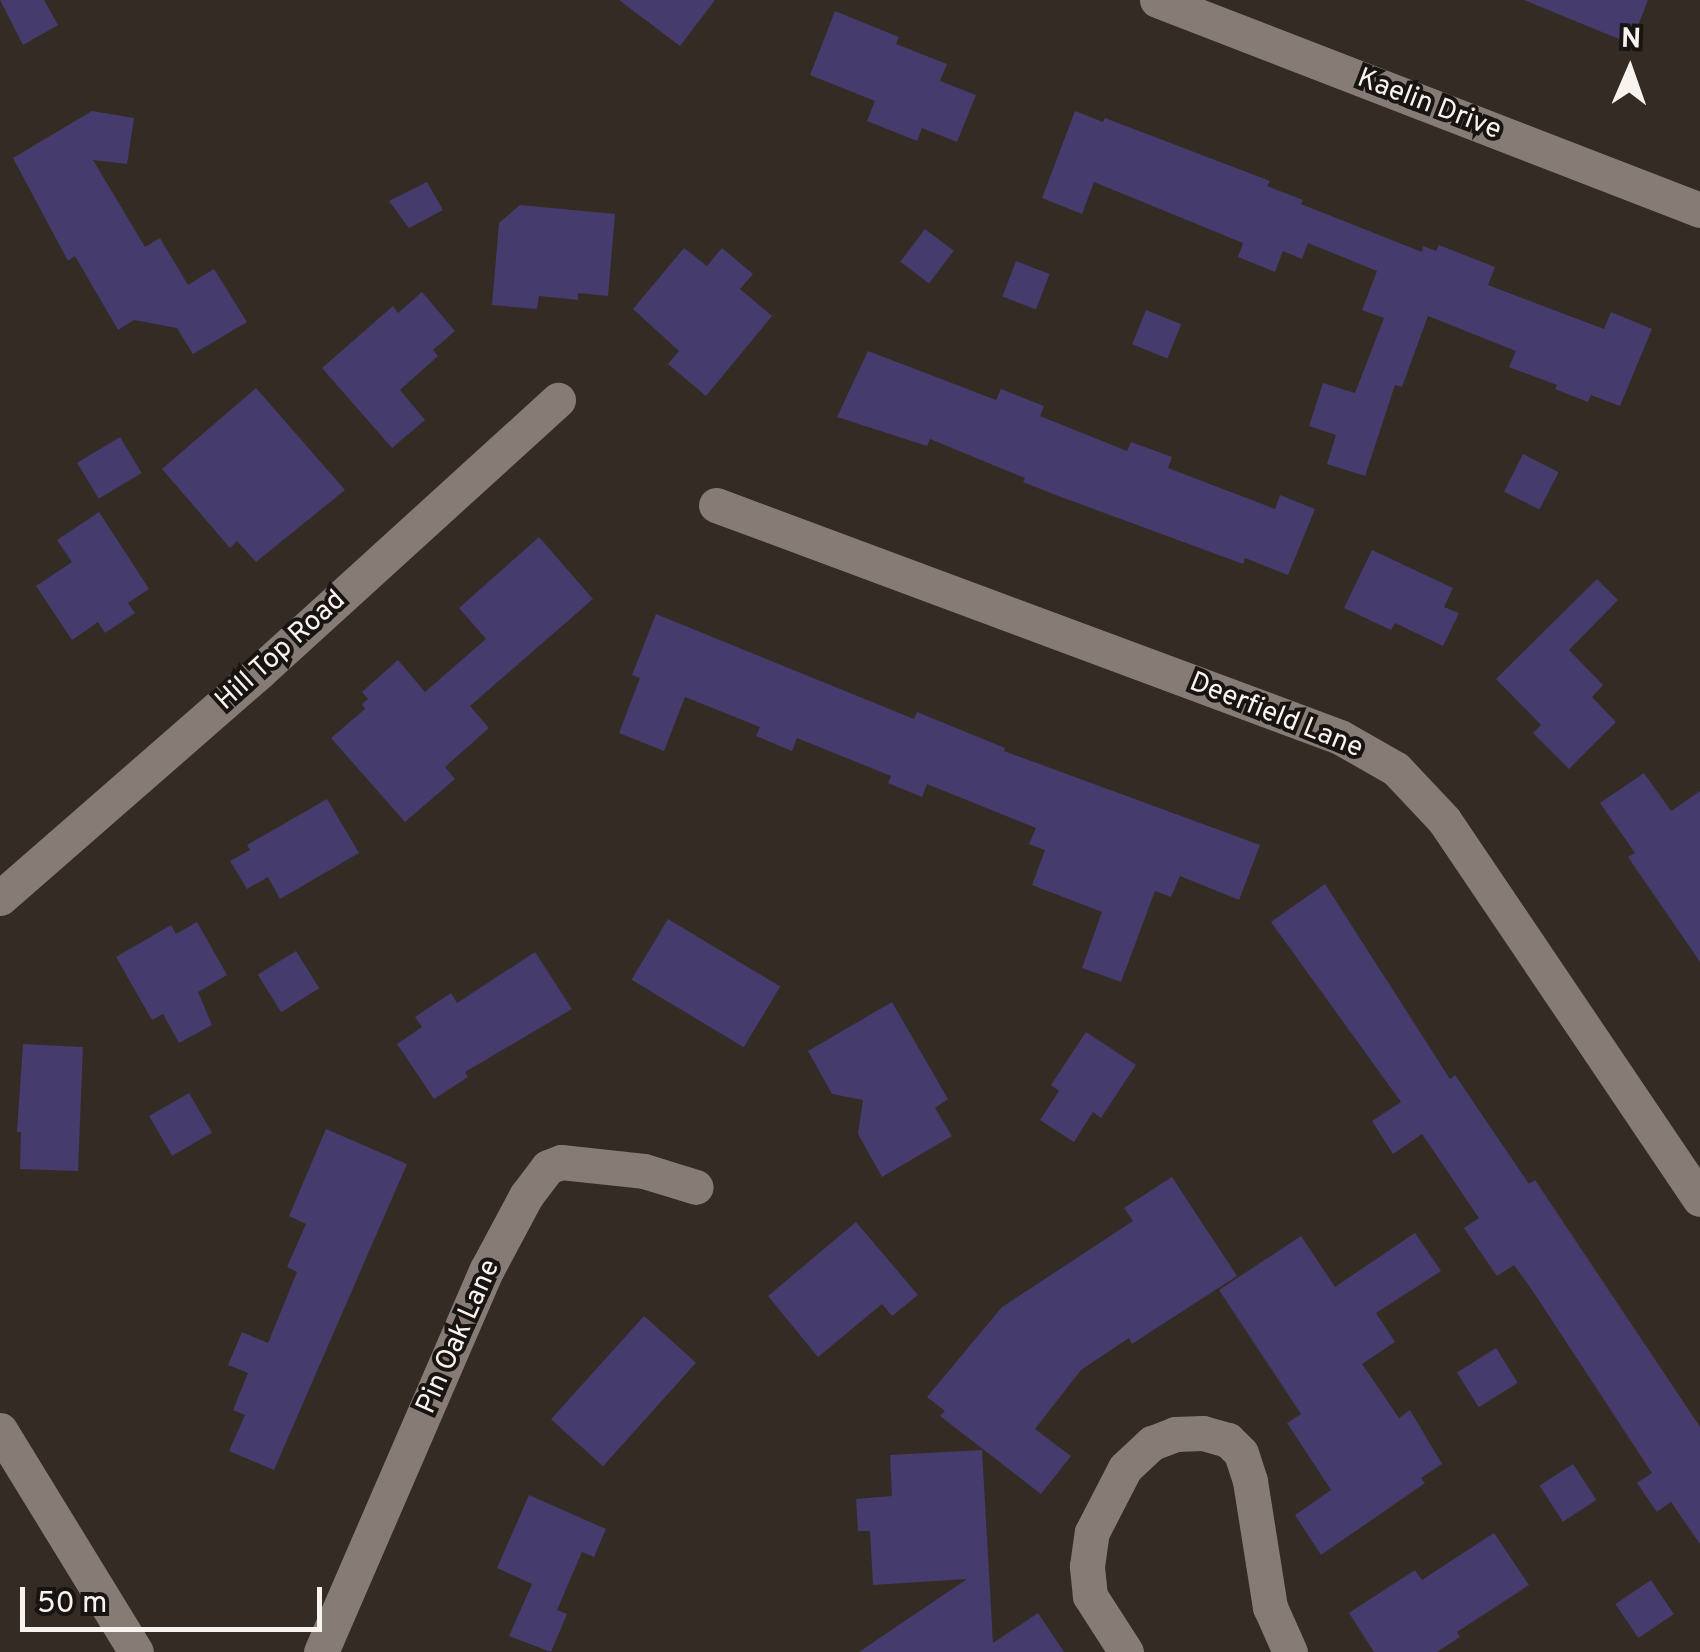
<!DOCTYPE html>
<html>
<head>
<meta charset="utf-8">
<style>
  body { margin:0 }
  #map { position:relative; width:1700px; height:1652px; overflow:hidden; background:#342b24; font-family:Overpass,sans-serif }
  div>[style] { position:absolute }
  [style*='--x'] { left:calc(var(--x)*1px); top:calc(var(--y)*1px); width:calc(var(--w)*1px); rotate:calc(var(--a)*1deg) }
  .building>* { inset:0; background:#453b6c; transform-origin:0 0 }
  .street>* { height:35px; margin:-17.5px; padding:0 17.5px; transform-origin:17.5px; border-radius:17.5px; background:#877c75 }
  span { translate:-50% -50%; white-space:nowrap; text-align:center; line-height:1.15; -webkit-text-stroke:8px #181411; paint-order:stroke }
  .street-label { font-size:28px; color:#f9f3ef }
  .north { position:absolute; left:1580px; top:20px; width:100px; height:100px; -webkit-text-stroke:8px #181411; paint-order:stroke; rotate:2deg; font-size:28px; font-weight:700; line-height:40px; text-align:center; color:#f9f3ef }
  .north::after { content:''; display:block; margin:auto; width:35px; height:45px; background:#f9f3ef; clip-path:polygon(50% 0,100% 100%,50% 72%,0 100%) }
  .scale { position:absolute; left:20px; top:1587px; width:302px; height:45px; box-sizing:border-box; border:5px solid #f9f3ef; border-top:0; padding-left:12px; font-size:30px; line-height:35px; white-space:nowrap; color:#f9f3ef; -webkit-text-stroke:8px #181411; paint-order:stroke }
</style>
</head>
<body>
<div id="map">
  <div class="building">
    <div style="clip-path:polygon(0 0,44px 0,58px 25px,23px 45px)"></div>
    <div style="clip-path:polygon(619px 0,715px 0,680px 46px)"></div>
    <div style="clip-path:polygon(1524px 0,1648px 0,1631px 44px)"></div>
    <div style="clip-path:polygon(835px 11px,899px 37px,896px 44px,947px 64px,940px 81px,976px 95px,957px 142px,922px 128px,917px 141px,867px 121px,875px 101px,810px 75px)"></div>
    <div style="clip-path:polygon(92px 111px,134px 118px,127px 164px,93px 160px,145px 247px,160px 238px,188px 285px,214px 269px,247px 322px,193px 354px,177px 328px,134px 320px,118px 330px,75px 256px,68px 261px,13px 158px)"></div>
    <div style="clip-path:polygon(1075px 111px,1103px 122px,1105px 118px,1270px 181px,1267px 186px,1303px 200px,1301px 204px,1422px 252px,1423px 246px,1436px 251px,1439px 245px,1495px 267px,1488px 285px,1604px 329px,1611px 312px,1652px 329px,1620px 406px,1591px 395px,1588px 402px,1555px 389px,1557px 385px,1509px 367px,1516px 351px,1428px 316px,1402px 387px,1395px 385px,1365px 476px,1327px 464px,1336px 435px,1309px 426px,1323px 383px,1355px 393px,1384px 318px,1362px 310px,1377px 271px,1308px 243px,1302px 259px,1283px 251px,1275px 272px,1238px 257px,1243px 243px,1094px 182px,1082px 214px,1042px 198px)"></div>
    <div style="clip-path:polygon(427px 182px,443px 210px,409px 228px,389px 201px)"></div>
    <div style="clip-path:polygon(520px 205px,615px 214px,608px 296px,578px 293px,578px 300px,539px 296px,537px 309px,492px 305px,499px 223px)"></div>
    <div style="left:925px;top:229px;width:36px;height:41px;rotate:37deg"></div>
    <div style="clip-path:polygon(684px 248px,707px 266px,722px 248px,753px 274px,740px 289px,772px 316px,706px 396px,668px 364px,679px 351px,633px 309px)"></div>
    <div style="left:1016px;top:261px;width:36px;height:38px;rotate:21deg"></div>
    <div style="clip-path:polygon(422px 292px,455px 331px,433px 350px,438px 356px,400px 390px,425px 420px,392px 448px,322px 368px,393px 306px,398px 313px)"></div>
    <div style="left:1146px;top:310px;width:38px;height:37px;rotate:22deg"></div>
    <div style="clip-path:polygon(868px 351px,996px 400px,1001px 389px,1044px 406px,1040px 416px,1127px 451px,1131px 442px,1172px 457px,1168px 468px,1275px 509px,1280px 495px,1315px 509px,1288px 575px,1245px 558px,1243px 564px,1053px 494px,1023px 482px,1025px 478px,930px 439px,927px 446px,837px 417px)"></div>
    <div style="clip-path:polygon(256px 388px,345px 490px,256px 562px,237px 541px,230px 548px,162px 469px)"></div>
    <div style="left:120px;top:437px;width:42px;height:50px;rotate:59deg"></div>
    <div style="left:1523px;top:454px;width:40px;height:42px;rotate:27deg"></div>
    <div style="clip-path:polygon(99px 512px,149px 589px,128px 603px,135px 613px,105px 633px,98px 622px,72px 640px,36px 586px,72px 562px,57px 540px)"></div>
    <div style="clip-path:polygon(539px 537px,593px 599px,470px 706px,489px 728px,445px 767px,455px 779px,405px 822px,331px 738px,365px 709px,362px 704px,368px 699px,362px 692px,398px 660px,425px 692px,486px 639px,459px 608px)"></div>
    <div style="clip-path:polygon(1372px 550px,1453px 588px,1444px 607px,1459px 613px,1443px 646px,1395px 623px,1391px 630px,1344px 608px)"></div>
    <div style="clip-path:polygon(1597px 579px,1618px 600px,1569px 650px,1603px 685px,1592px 697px,1616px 722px,1569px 769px,1533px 733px,1541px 725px,1496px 679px)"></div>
    <div style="clip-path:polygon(656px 614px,914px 719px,917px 712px,1005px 748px,1004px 751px,1260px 845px,1239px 900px,1180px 876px,1171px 897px,1155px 891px,1121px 982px,1082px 968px,1102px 912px,1032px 885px,1045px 850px,1029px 844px,1036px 828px,927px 784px,922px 797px,888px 783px,891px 776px,797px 738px,792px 751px,756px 736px,760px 727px,685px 697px,664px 751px,619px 733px,640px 678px,632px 675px)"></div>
    <div style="clip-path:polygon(1644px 773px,1671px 811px,1700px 791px,1700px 962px,1628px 857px,1635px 853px,1600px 803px)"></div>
    <div style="clip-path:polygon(327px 799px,359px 853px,280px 899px,268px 877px,247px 889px,230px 861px,250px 850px,247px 845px)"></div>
    <div style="clip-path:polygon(1325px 884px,1450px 1079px,1455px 1075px,1529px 1184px,1535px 1180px,1700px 1427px,1700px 1544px,1671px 1502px,1657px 1512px,1637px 1483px,1652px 1473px,1532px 1290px,1514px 1265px,1497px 1276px,1464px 1228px,1479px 1218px,1422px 1134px,1393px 1154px,1372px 1121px,1401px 1102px,1271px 922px)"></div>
    <div style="left:668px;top:919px;width:131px;height:71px;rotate:31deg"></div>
    <div style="clip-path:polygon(197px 922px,227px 975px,198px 992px,212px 1025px,179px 1043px,163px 1014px,152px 1020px,116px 957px,171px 925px,176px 934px)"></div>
    <div style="left:296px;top:951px;width:44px;height:45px;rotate:58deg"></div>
    <div style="clip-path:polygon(535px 952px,572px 1009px,465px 1072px,468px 1077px,434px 1099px,397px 1044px,422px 1027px,415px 1017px,451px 993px,457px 1003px)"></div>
    <div style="clip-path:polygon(892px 1002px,948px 1099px,935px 1108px,952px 1136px,882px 1177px,858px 1134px,863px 1100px,832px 1094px,808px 1051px)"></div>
    <div style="clip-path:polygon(1086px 1032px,1136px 1065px,1101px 1118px,1093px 1112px,1074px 1142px,1040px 1120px,1059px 1091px,1051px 1085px)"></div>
    <div style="clip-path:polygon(23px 1044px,83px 1047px,78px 1171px,20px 1169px,21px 1132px,17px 1132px)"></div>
    <div style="left:189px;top:1093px;width:46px;height:46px;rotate:60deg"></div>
    <div style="clip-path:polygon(326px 1129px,407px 1164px,274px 1470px,229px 1451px,245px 1415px,233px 1410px,248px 1373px,228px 1365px,242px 1332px,268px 1343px,297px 1272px,287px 1267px,306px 1224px,289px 1216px)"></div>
    <div style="clip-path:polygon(1172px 1177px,1237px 1276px,1132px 1344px,1129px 1338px,1081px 1370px,1035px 1429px,1071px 1456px,1041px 1494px,940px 1416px,945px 1411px,927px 1397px,1002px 1307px,1133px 1221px,1124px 1208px)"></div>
    <div style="clip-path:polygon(856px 1222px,918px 1295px,892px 1316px,882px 1304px,818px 1357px,768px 1296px)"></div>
    <div style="clip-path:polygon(1415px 1233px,1441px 1271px,1376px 1313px,1395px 1342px,1362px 1364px,1399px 1418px,1410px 1410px,1442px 1464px,1421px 1478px,1425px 1483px,1321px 1555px,1295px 1515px,1331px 1490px,1287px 1423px,1301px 1414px,1219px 1290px,1301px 1236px,1335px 1287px)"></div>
    <div style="left:644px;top:1316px;width:70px;height:139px;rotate:42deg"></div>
    <div style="left:1496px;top:1348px;width:41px;height:46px;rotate:58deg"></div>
    <div style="clip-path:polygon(982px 1450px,993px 1643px,1038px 1613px,1064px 1652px,859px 1652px,967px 1579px,873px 1585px,870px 1531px,858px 1531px,856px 1499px,892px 1496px,890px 1455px)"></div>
    <div style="left:1573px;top:1464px;width:43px;height:40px;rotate:57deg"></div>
    <div style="clip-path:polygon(529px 1495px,606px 1529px,594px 1557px,582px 1552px,557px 1610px,567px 1614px,551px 1652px,509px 1636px,532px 1584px,497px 1568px)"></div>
    <div style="clip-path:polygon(1494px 1533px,1529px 1585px,1457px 1632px,1460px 1637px,1437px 1652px,1374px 1652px,1349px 1613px,1415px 1570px,1422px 1580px)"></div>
    <div style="left:1651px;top:1580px;width:41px;height:43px;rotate:56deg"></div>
  </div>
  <div class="street">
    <div style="--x:1157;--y:0;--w:582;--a:21.14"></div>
    <div style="--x:716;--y:505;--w:666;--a:20.39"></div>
    <div style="--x:1340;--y:737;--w:64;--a:29.7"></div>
    <div style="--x:1396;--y:769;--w:70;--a:46.7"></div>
    <div style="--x:1444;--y:820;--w:457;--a:56"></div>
    <div style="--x:0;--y:898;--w:345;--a:-41.1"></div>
    <div style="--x:260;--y:671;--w:403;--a:-42.3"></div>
    <div style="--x:0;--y:1430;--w:260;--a:58.5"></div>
    <div style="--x:321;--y:1652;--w:417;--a:-66.6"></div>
    <div style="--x:487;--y:1269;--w:83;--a:-61.9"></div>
    <div style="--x:526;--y:1196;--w:36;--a:-53"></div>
    <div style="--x:548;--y:1167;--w:14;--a:-21"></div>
    <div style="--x:561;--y:1162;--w:83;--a:6.2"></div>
    <div style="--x:644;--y:1171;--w:54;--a:17.1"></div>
    <div style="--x:1126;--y:1652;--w:67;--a:-122.7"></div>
    <div style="--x:1090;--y:1596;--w:30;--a:-96"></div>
    <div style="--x:1087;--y:1566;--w:34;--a:-82"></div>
    <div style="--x:1092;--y:1532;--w:72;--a:-62.7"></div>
    <div style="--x:1125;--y:1468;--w:37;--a:-43"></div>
    <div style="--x:1152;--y:1443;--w:25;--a:-21"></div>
    <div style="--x:1175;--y:1434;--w:28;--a:-2"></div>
    <div style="--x:1203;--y:1433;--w:26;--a:16"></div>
    <div style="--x:1228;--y:1440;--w:18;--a:45"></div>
    <div style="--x:1241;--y:1453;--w:29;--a:72"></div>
    <div style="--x:1250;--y:1481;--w:128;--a:81"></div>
    <div style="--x:1270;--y:1607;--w:49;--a:66"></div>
  </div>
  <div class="street-label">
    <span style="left:1429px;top:105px;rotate:21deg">Kaelin Drive</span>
    <span style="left:281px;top:651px;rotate:-42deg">Hill Top Road</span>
    <span style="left:1276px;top:716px;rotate:22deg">Deerfield Lane</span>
    <span style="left:459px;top:1337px;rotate:-66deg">Pin Oak Lane</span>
  </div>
  <div class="north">N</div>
  <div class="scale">50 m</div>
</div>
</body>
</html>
